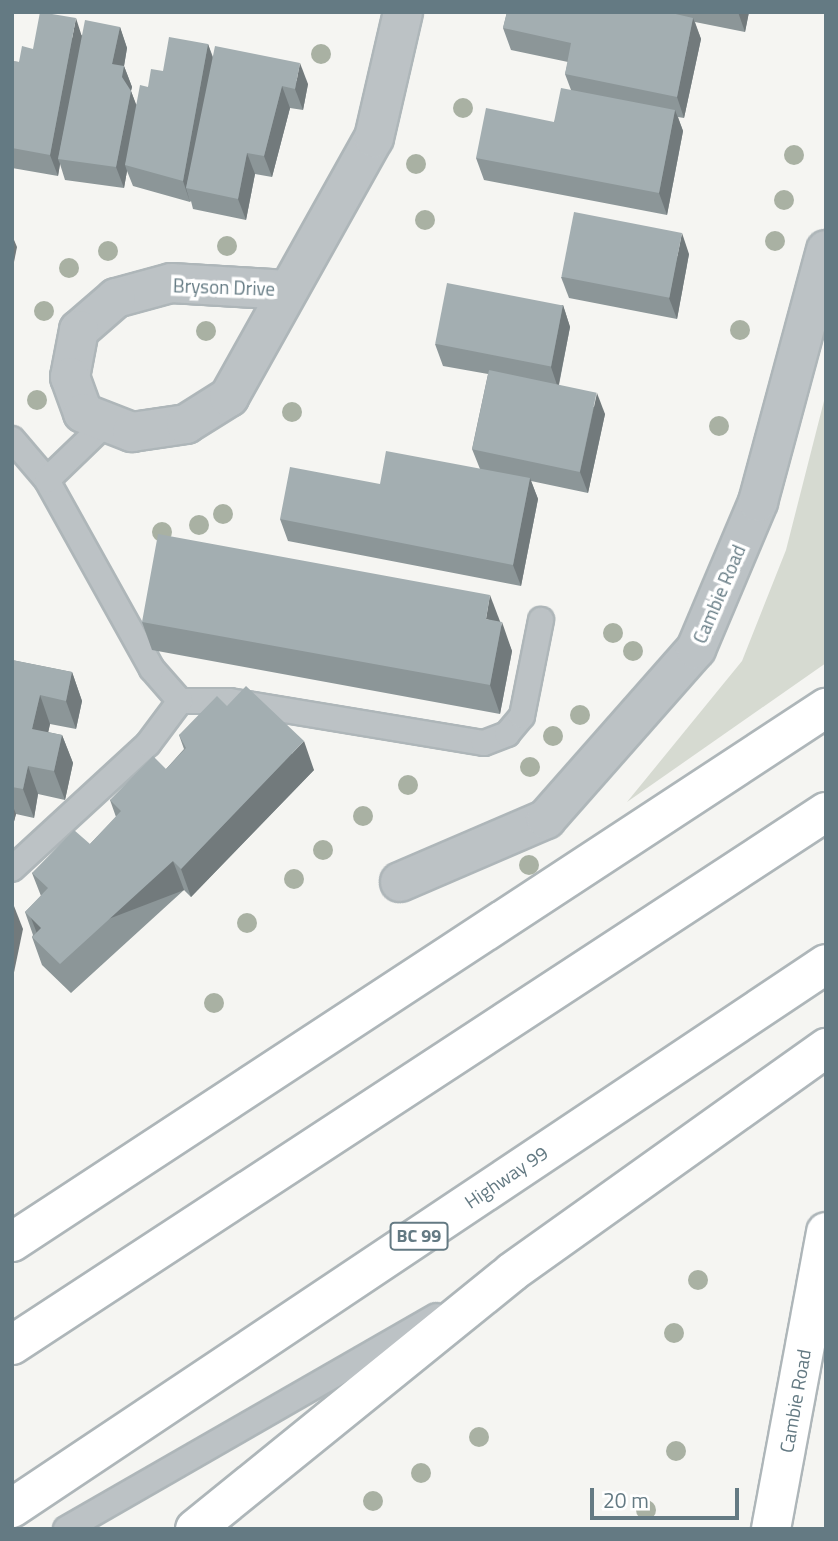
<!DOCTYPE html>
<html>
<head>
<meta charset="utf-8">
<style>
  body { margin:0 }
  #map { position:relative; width:838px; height:1541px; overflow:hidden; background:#f5f5f2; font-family:"Titillium Web",sans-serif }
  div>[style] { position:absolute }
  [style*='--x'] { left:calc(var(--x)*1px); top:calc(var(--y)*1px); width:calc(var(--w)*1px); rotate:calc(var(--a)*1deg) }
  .green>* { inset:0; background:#d6dad1 }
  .roads { filter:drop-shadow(2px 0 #aeb6b9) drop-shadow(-2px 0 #aeb6b9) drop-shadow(0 2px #aeb6b9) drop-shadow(0 -2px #aeb6b9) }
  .service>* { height:24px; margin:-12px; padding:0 12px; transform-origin:12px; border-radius:12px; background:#bcc2c5 }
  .minor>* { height:38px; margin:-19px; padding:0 19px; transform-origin:19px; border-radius:19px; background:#bcc2c5 }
  .secondary>* { height:38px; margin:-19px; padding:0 19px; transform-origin:19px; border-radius:19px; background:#fff }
  .motorway>* { height:38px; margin:-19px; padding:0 19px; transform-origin:19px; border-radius:19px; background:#fff }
  .trees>* { width:20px; height:20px; margin:-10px; border-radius:50%; background:#a9b1a3 }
  .wall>* { inset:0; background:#8c9698 }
  .shaded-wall>* { inset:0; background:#727a7c; transform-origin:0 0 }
  .building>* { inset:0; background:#a3aeb1; transform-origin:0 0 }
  span { translate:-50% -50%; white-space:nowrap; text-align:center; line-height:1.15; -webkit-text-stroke:7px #fff; paint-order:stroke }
  .shield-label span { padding:2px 5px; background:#fff; border:2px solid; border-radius:5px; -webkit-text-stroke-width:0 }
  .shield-label { font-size:18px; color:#647a83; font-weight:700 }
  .street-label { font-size:19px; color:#647a83 }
  .frame { position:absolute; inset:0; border:14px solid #647a83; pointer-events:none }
  .scale { position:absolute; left:590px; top:1488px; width:149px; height:32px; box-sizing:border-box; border:4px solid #647a83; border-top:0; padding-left:9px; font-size:21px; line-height:24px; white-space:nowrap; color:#647a83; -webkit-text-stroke:5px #fff; paint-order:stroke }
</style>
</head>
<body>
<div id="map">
  <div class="green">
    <div style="clip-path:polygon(826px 393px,826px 663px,627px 802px,742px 661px,786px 550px)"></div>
  </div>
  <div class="roads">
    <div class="service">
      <div style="--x:12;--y:439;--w:54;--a:49.5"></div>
      <div style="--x:180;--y:701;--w:50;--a:0"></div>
      <div style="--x:230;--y:701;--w:257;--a:9.4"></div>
      <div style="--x:484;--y:743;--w:25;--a:-21"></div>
      <div style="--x:507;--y:734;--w:23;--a:-50"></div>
      <div style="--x:522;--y:716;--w:98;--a:-78.8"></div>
      <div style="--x:12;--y:869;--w:185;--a:-42.6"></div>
      <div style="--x:148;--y:744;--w:54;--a:-53.3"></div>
      <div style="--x:180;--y:701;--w:43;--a:-131.2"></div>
      <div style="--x:152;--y:669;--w:216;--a:-119.1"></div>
      <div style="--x:47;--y:480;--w:78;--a:-44"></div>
      <div style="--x:66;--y:1529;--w:427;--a:-29.9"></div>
    </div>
    <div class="minor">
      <div style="--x:288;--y:290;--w:117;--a:-176.6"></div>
      <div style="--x:171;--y:283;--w:57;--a:164.7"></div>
      <div style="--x:116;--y:298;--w:49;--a:139.1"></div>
      <div style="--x:79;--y:330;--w:48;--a:100.8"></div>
      <div style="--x:70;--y:377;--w:38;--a:70"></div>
      <div style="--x:83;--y:413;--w:53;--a:21.2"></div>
      <div style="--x:132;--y:432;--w:55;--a:-8.4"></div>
      <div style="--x:186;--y:424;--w:51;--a:-32.1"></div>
      <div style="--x:229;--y:397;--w:297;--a:-60.8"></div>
      <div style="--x:374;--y:138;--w:129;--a:-77"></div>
      <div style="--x:400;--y:882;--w:159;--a:-23.3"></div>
      <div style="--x:546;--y:819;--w:227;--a:-48.6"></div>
      <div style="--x:696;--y:649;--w:160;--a:-67.1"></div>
      <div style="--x:758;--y:502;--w:261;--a:-74.9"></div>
    </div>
    <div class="secondary">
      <div style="--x:771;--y:1529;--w:302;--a:-79.5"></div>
    </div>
    <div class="motorway">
      <div style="--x:12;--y:1242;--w:974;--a:-33.27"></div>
      <div style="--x:12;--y:1345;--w:973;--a:-33.22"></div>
      <div style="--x:12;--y:1508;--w:979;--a:-33.75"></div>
      <div style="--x:195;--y:1529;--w:408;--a:-39"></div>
      <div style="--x:512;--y:1272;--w:386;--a:-35.5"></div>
    </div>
  </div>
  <div class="trees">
    <div style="left:321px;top:54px"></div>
    <div style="left:463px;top:108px"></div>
    <div style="left:794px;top:155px"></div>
    <div style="left:416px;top:164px"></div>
    <div style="left:784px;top:200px"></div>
    <div style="left:425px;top:220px"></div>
    <div style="left:775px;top:241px"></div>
    <div style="left:227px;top:246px"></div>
    <div style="left:108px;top:251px"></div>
    <div style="left:69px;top:268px"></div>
    <div style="left:44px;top:311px"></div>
    <div style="left:740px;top:330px"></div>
    <div style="left:206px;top:331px"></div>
    <div style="left:37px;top:400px"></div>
    <div style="left:292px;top:412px"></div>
    <div style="left:719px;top:426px"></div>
    <div style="left:223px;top:514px"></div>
    <div style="left:199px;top:525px"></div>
    <div style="left:162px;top:532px"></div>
    <div style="left:613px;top:633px"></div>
    <div style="left:633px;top:651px"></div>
    <div style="left:580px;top:715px"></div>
    <div style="left:553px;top:736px"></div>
    <div style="left:530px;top:767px"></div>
    <div style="left:408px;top:785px"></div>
    <div style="left:363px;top:816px"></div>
    <div style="left:323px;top:850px"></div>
    <div style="left:529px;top:865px"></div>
    <div style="left:294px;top:879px"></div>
    <div style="left:247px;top:923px"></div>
    <div style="left:214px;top:1003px"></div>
    <div style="left:698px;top:1280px"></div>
    <div style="left:674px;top:1333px"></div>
    <div style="left:479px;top:1437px"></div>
    <div style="left:676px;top:1451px"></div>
    <div style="left:421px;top:1473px"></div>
    <div style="left:373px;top:1501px"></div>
    <div style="left:646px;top:1510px"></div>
  </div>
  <div class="wall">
    <div style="clip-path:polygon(507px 12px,749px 12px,745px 32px,695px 22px,701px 39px,684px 118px,678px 117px,683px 131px,667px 215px,484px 180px,476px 158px,554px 122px,571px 90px,565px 74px,568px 62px,511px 50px,503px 28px)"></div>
    <div style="clip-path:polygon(120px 27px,127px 48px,124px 66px,132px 87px,131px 91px,136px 105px,148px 87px,163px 71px,208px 44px,213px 57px,308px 84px,303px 110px,290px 108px,272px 177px,255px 174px,246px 220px,193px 209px,191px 201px,190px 202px,133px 186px,127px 171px,124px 188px,65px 180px,60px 164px,58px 176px,12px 168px,12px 61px,19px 62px,33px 49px,82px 35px)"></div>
    <div style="clip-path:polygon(689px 254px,677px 319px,569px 298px,561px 277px)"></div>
    <div style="clip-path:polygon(563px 305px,570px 327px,559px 385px,605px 414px,588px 493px,531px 481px,538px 499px,521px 586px,288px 541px,280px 519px,380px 484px,480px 469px,472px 449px,488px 374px,443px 366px,435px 344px)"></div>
    <div style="clip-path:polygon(142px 622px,500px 622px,512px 651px,500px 714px,152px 650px)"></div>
    <div style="clip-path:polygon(12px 660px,72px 672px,82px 701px,76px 729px,50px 724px,48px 732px,62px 735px,73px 763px,65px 800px,38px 794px,34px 818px,16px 814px,12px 829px)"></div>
    <div style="clip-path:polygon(227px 706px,314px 770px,191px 897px,184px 890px,71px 993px,42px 965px,32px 937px,33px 935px,25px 912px,41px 896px,32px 873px,90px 844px,116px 817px,110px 800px,166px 769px,184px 749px,179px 735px)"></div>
  </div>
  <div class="shaded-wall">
    <div style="clip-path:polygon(738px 12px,749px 12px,745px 32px)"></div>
    <div style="clip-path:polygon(76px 18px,83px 40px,58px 159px,60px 164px,58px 176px,50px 155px)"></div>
    <div style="clip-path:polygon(693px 18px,701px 39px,684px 118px,677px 97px)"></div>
    <div style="clip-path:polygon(120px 27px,127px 48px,124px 66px,132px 87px,129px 98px,112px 64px)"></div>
    <div style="clip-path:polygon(208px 44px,215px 65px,186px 188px,190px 202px,183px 181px)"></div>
    <div style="clip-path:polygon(300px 63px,308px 84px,303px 110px,295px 89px)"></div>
    <div style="clip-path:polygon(282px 86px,290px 108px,272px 177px,264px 156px)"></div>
    <div style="clip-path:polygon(131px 91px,139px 112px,125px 165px,127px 171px,124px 188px,116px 167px)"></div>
    <div style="clip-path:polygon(675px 110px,683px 131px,667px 215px,659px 193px)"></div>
    <div style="clip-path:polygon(247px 153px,255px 174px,246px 220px,238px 199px)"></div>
    <div style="clip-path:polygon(682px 233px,689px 254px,677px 319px,669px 298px)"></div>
    <div style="clip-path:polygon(12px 235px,17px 247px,12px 272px)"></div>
    <div style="clip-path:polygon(563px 305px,570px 327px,558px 388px,551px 367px)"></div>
    <div style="clip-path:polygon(597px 393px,605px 414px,588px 493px,580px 472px)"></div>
    <div style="clip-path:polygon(530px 478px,538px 499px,521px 586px,513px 565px)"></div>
    <div style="clip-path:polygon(490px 595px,501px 624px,486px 619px)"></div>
    <div style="clip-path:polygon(502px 622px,512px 651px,500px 714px,490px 685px)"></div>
    <div style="clip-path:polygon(72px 672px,82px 701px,76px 729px,66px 701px)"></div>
    <div style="clip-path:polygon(40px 695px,50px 724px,43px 757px,32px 729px)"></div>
    <div style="clip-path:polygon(62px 735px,73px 763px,65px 800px,54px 771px)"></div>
    <div style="clip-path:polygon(304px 741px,314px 770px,191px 897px,181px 869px)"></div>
    <div style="clip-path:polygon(28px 766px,38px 794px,34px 818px,23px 789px)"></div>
    <div style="clip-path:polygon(12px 804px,16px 814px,12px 829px)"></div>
    <div style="left:173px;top:861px;width:31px;height:153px;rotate:69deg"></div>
    <div style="clip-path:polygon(12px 901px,23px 929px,12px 982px)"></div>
  </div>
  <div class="building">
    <div style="clip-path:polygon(40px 12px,76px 18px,50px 155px,12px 148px,12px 61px,19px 62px,22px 46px,33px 49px)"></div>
    <div style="clip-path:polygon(507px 12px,667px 12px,693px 18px,677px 97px,565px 74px,571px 43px,503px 28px)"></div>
    <div style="clip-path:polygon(85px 20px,120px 27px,112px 64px,124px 66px,122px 77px,131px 91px,116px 167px,58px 159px)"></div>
    <div style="clip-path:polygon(169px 37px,208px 44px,183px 181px,125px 165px,140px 85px,148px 87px,151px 69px,163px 71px)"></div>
    <div style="clip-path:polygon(215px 46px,300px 63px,295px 89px,282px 86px,264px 156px,247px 153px,238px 199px,186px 188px)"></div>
    <div style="clip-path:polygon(561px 88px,675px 110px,659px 193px,476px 158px,486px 108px,554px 122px)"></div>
    <div style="left:574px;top:212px;width:110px;height:66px;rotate:11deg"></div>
    <div style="left:447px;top:283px;width:118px;height:62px;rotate:11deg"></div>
    <div style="left:489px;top:370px;width:110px;height:81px;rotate:12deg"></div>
    <div style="clip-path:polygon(386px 451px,530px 478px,513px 565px,280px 519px,290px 467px,380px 484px)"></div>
    <div style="clip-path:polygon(158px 534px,490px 595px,486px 619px,502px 622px,490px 685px,142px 622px)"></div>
    <div style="clip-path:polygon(12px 660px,72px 672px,66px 701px,40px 695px,32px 729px,62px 735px,54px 771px,28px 766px,23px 789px,12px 787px)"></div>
    <div style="clip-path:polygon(246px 686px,304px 741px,181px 869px,173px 861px,60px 964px,32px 937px,41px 928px,25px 912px,48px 888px,32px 873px,74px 830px,90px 844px,121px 811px,110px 800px,153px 756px,166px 769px,186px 748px,179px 735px,217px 696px,227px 706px)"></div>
  </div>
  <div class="shield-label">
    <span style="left:419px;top:1236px">BC 99</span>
  </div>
  <div class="street-label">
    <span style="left:224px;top:287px;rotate:2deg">Bryson Drive</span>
    <span style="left:719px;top:594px;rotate:-67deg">Cambie Road</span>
    <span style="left:506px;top:1177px;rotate:-34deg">Highway 99</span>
    <span style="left:795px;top:1401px;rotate:-80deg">Cambie Road</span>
  </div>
  <div class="frame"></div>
  <div class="scale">20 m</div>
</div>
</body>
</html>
